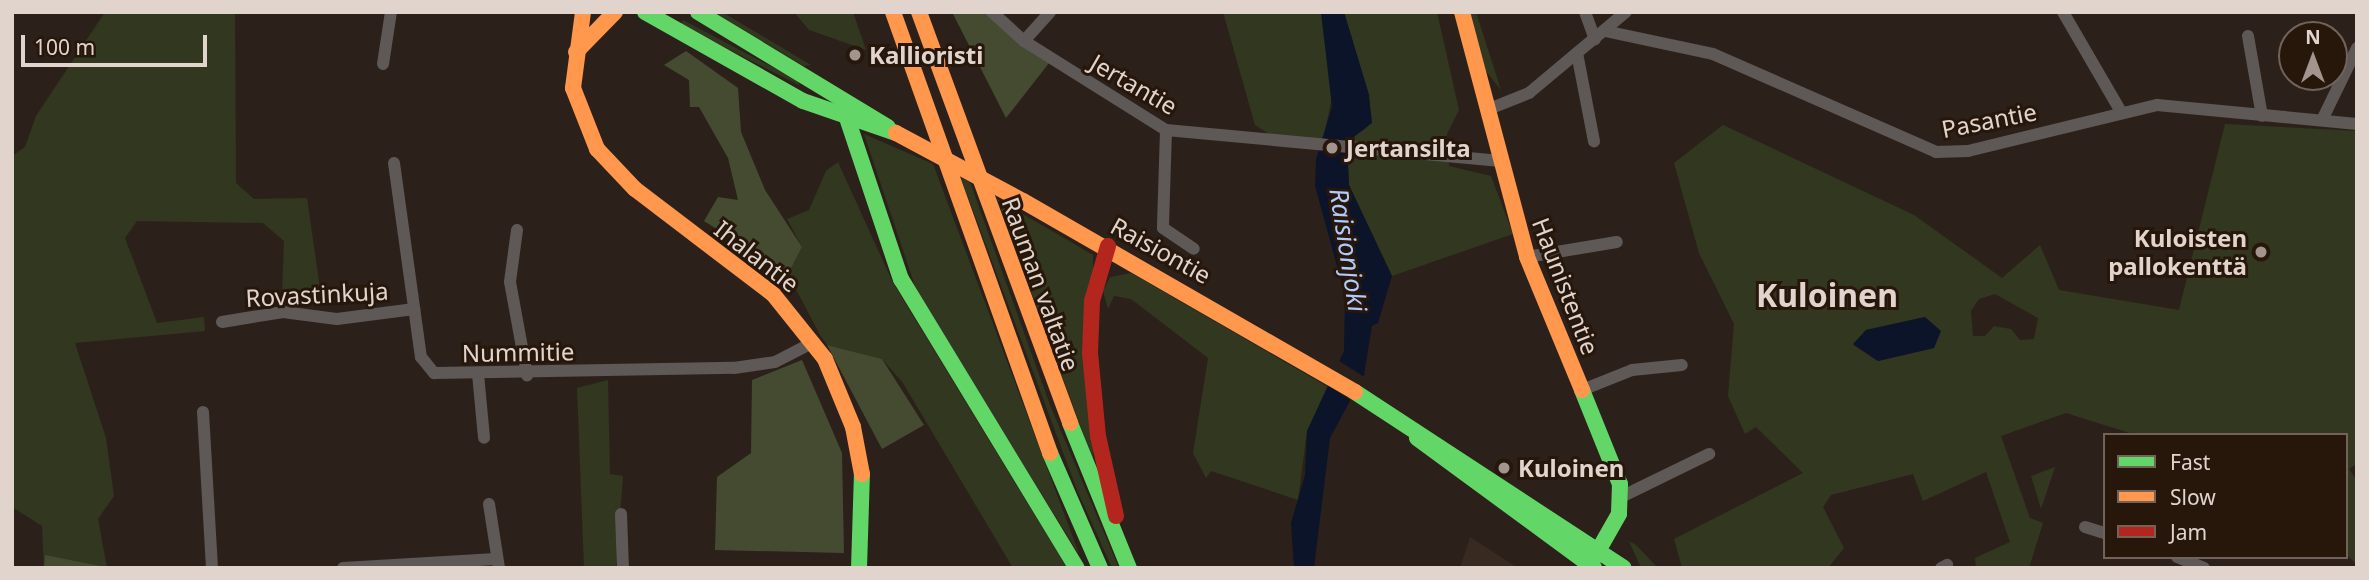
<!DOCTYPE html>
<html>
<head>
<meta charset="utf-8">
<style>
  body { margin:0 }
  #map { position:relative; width:2369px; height:580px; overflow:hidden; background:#2b211a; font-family:"Noto Sans",sans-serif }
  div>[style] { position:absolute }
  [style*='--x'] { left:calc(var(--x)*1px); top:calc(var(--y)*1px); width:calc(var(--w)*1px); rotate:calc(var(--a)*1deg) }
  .education>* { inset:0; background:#392a21 }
  .green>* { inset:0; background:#323720 }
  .forest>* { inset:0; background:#454b31 }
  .water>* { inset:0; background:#0c1429 }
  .pier>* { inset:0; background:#2b211a }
  .street>* { height:12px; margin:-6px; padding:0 6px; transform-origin:6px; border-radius:6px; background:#5e5856 }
  .fast>* { height:16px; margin:-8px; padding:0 8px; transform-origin:8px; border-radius:8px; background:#63d668 }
  .slow>* { height:16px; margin:-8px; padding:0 8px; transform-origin:8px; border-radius:8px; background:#ff974d }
  .jam>* { height:16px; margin:-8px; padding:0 8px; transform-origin:8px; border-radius:8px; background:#b3261e }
  .slow-bridge>* { height:16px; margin:-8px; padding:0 8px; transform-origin:8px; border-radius:8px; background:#ff974d }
  .dots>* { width:19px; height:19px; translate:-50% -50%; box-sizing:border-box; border:4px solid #27170b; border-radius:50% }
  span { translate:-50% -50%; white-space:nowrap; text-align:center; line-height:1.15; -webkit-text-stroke:6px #27170b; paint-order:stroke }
  .poi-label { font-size:24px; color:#e0d4cd; font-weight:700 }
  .left { translate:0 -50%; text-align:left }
  .right { translate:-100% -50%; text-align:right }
  .street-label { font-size:24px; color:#e0d4cd }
  .water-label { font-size:26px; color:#b0cafd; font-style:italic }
  .district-label { font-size:32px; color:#e0d4cd; font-weight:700 }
  .frame { position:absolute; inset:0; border:14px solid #e0d4cd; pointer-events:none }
  .legend { position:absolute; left:2103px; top:433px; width:245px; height:126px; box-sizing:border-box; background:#27170b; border:2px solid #716359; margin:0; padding:9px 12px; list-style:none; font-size:21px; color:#e0d4cd }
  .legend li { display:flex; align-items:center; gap:14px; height:35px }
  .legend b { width:35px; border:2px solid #716359 }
  .north { position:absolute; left:2278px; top:21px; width:70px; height:70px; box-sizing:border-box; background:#27170b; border:2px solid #716359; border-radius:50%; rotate:0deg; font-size:19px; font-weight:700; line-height:28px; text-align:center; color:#e0d4cd }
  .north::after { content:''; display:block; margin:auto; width:24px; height:32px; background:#a1958e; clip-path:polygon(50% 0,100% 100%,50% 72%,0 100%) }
  .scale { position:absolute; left:21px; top:35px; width:186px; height:32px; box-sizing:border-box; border:4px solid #e0d4cd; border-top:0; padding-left:9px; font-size:21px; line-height:24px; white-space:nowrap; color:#e0d4cd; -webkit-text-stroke:5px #27170b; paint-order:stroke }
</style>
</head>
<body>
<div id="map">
  <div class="education">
    <div style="clip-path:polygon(1470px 537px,1518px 568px,1460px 568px)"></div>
  </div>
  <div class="green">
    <div style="clip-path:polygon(105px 12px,235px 12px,236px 183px,254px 199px,307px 198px,320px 288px,282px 294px,284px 241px,263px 223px,137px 221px,125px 238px,157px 323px,204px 317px,205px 331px,75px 343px,106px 438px,114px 496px,98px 519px,107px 568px,44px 568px,42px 526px,12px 507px,12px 156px,25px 147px,36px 116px)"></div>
    <div style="clip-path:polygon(714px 12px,722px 12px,811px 65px,804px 66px)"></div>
    <div style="clip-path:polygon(794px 12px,853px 12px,866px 50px,809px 30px)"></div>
    <div style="clip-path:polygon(1223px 12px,1321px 12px,1332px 97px,1323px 140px,1272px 136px,1255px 125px)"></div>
    <div style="clip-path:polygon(1344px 12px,1437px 12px,1459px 110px,1447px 134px,1449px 166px,1491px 176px,1513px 234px,1392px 276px,1349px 185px,1347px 142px,1366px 128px,1369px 95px)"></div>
    <div style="clip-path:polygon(1470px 12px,1476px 12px,1501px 90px,1484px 69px)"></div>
    <div style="clip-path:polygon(683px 20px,797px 80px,800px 86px,680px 24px)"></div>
    <div style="clip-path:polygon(evenodd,2225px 124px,2357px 131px,2357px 464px,2349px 469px,2357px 481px,2357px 565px,2346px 554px,2346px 435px,2136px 435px,2066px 413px,2001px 436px,2030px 518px,2043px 523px,2029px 568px,1976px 568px,1975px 558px,2010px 542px,1986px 472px,1923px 501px,1913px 474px,1831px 495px,1823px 507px,1844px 548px,1828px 568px,1682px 568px,1674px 539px,1803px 473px,1756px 427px,1745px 434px,1728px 396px,1734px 324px,1699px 253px,1674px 163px,1723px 125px,1914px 215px,2002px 278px,2040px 245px,2059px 290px,2179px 310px,2225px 124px,1995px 294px,2038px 318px,2034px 339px,2020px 340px,2011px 329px,1994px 326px,1985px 336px,1973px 336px,1971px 311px,1979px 299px,1995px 294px,2225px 124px,1925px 317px,1934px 348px,1878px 361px,1853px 345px,1866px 330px,1925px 317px)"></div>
    <div style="clip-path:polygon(864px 134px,933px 164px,1080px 556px,918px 295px)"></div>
    <div style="clip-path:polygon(838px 162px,893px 283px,1067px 568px,1013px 568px,903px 383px,882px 359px,827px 345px,820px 335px,788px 274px,802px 247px,787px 219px,809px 210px,826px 171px)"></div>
    <div style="clip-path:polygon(961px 178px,970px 182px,1050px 405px,1119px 568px,1112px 568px,1077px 490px)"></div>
    <div style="clip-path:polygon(997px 199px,1093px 255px,1093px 460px)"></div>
    <div style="clip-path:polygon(1131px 273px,1328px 387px,1307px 431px,1298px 500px,1211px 471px,1206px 478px,1193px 453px,1208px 358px,1131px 299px,1114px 296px,1108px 309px,1103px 291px,1110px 277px)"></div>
    <div style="clip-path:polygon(608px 380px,610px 474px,623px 476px,616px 568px,584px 568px,577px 388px)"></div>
    <div style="clip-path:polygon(2055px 467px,2041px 509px,2031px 476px)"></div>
    <div style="clip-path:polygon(1629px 541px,1636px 545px,1658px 568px,1641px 568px)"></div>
  </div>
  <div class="forest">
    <div style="clip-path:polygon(952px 12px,985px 12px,1049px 63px,1006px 118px)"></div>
    <div style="clip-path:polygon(686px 51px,738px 88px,741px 132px,765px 190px,802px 247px,788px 274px,704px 221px,718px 197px,738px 200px,728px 158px,699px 107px,690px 107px,689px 80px,664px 65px)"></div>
    <div style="clip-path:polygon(827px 345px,882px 359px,924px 425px,882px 449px)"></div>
    <div style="clip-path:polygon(802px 360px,842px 453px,844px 553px,715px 550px,717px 477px,751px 453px,752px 380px)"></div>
    <div style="clip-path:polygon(45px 555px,105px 567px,107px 568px,44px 568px)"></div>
  </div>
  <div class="water">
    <div style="clip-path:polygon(1321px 12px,1344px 12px,1369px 95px,1372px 123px,1347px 142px,1349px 185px,1392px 276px,1378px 323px,1372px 326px,1364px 375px,1330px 438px,1314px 568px,1294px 568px,1291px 523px,1305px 475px,1307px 431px,1344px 351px,1345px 295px,1315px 186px,1316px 159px,1332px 107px)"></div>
    <div style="clip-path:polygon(1925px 317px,1941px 331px,1934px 348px,1878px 361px,1853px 344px,1866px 330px)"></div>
  </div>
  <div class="pier">
    <div style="clip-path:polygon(1336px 359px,1366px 378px,1353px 402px,1326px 384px)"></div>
  </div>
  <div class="street">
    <div style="--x:992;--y:12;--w:43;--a:42.2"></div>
    <div style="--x:1024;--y:41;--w:168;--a:32.1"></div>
    <div style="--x:1166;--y:130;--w:336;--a:5.3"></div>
    <div style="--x:1585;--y:12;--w:29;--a:70"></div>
    <div style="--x:2063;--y:12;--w:113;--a:59.8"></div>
    <div style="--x:1605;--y:31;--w:110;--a:12"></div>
    <div style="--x:1713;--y:54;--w:244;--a:23.7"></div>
    <div style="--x:1936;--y:152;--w:32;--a:-2"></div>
    <div style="--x:1968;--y:151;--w:195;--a:-13.7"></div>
    <div style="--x:2157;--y:105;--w:201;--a:5.4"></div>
    <div style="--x:2248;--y:36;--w:81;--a:80.1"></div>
    <div style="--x:1024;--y:41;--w:39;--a:-48"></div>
    <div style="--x:1577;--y:53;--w:90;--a:79.1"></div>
    <div style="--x:383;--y:64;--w:53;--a:-81.3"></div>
    <div style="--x:1489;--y:109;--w:43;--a:-21.8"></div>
    <div style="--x:1529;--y:93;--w:126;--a:-39.9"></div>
    <div style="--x:2324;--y:116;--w:76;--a:-64.1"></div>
    <div style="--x:1166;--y:130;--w:98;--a:91.8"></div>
    <div style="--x:1163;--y:228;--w:37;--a:34"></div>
    <div style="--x:394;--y:163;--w:196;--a:82.1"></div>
    <div style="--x:421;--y:357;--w:21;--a:51"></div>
    <div style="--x:434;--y:373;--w:300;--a:-1"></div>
    <div style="--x:734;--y:368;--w:41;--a:-8.3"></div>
    <div style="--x:775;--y:362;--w:44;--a:-27.1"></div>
    <div style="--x:517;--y:230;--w:52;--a:97.7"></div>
    <div style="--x:510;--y:282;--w:95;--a:79.6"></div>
    <div style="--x:1527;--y:257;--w:91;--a:-9.5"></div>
    <div style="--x:222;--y:322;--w:62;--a:-9.3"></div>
    <div style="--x:283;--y:312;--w:54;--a:7.4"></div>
    <div style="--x:337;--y:319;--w:78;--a:-7.4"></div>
    <div style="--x:478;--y:374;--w:64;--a:84.6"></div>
    <div style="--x:1582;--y:390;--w:54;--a:-21.8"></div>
    <div style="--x:1632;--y:370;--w:50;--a:-5.7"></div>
    <div style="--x:203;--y:412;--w:156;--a:86.7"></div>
    <div style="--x:1623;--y:496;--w:96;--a:-26"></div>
    <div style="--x:489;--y:504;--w:65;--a:81.1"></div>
    <div style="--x:621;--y:514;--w:54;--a:87.9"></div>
    <div style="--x:2085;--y:527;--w:21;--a:17"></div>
    <div style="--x:2177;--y:557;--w:29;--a:22"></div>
    <div style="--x:343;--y:568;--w:153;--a:-3.4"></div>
    <div style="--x:1941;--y:568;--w:7;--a:-27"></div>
  </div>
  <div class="fast">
    <div style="--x:645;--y:12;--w:181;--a:29.4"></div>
    <div style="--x:803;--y:101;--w:98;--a:19"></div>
    <div style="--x:698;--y:12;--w:222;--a:31.2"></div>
    <div style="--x:848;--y:121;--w:167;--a:71.5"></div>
    <div style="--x:901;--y:279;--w:338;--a:58.7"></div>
    <div style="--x:1582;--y:390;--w:101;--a:68"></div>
    <div style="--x:1620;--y:484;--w:30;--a:92"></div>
    <div style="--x:1619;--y:514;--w:59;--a:119.6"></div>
    <div style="--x:1355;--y:392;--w:321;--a:33.2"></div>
    <div style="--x:1070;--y:423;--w:157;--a:67.9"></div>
    <div style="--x:1417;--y:438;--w:220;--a:36.3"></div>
    <div style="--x:1050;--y:453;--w:125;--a:66.5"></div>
    <div style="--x:859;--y:568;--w:94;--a:-88.2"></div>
  </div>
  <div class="slow">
    <div style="--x:583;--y:12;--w:77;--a:97.5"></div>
    <div style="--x:573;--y:88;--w:66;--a:68.5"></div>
    <div style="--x:597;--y:149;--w:55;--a:46.5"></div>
    <div style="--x:635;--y:189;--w:173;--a:37.3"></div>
    <div style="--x:773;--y:294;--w:83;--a:51.3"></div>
    <div style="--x:825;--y:359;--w:74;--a:67.6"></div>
    <div style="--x:853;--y:427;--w:48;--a:79.2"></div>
    <div style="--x:893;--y:12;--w:468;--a:70.4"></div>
    <div style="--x:919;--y:12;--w:438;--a:69.8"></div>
    <div style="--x:1462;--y:12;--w:253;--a:75.1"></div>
    <div style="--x:1527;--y:257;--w:144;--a:67.5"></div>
    <div style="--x:576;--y:52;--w:56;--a:-45.7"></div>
    <div style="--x:1023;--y:201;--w:383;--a:29.9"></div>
  </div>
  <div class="jam">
    <div style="--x:1108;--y:246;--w:57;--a:106.2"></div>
    <div style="--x:1092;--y:301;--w:52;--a:92.2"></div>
    <div style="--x:1090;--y:353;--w:83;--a:84.5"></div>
    <div style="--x:1098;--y:436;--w:82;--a:77.3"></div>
  </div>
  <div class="slow-bridge">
    <div style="--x:896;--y:133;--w:144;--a:28.2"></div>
  </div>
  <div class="dots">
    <div style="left:855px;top:55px;background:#a1958e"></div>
    <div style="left:1332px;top:148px;background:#a1958e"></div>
    <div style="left:2261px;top:252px;background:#a1958e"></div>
    <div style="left:1504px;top:468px;background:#a1958e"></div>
  </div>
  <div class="poi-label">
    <span class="left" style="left:869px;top:55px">Kallioristi</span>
    <span class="left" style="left:1346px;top:148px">Jertansilta</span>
    <span class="right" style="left:2247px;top:252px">Kuloisten<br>pallokenttä</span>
    <span class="left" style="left:1518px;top:468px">Kuloinen</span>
  </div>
  <div class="street-label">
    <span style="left:1134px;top:84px;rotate:30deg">Jertantie</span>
    <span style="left:1989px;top:120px;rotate:-11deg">Pasantie</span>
    <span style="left:1161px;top:250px;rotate:29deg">Raisiontie</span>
    <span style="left:757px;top:256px;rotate:38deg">Ihalantie</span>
    <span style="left:1041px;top:284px;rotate:70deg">Rauman valtatie</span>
    <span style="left:1566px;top:286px;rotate:69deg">Haunistentie</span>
    <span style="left:317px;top:294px;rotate:-3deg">Rovastinkuja</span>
    <span style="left:518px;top:352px;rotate:-1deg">Nummitie</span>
  </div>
  <div class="water-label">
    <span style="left:1348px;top:250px;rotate:81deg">Raisionjoki</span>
  </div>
  <div class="district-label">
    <span style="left:1827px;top:295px">Kuloinen</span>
  </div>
  <div class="frame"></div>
  <ul class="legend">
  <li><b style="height:9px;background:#63d668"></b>Fast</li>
  <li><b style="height:9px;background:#ff974d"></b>Slow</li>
  <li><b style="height:9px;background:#b3261e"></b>Jam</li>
  </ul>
  <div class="north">N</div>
  <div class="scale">100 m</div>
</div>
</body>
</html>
